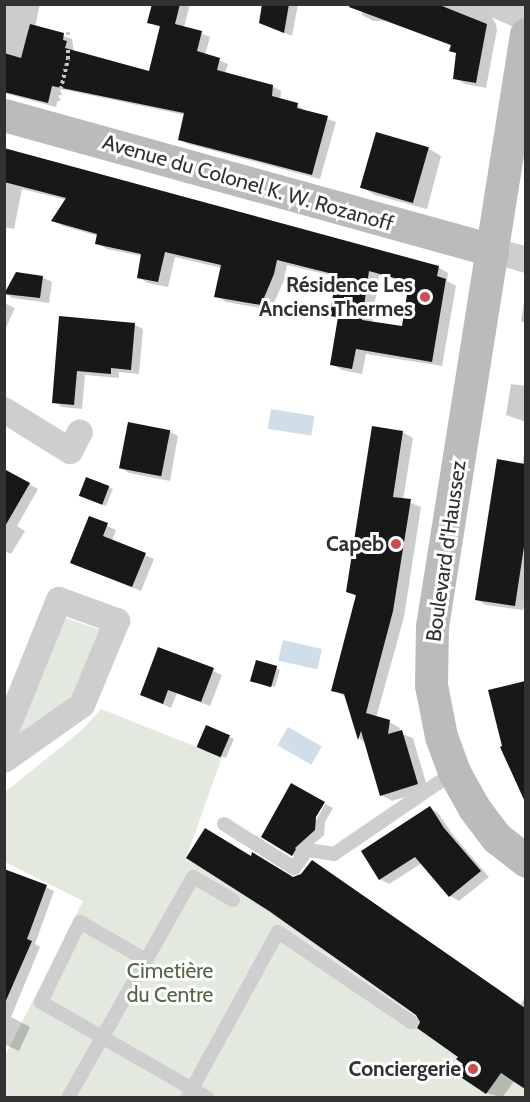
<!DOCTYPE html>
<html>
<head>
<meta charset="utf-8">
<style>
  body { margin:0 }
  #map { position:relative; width:530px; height:1102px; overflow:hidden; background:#fff; font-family:Cabin,sans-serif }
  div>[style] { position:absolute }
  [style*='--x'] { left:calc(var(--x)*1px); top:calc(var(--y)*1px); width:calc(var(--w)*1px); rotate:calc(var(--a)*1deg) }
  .green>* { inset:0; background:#e3e9de }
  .water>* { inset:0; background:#d0dee9; transform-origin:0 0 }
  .shadow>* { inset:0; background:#0003 }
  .building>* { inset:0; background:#181818; transform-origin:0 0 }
  .path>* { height:4px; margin-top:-2px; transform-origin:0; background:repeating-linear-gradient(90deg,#c8c8c8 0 3px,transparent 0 6px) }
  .lane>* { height:14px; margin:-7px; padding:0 7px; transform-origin:7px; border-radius:7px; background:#cecece }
  .street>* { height:26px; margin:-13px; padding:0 13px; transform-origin:13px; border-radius:13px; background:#cecece }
  .secondary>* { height:33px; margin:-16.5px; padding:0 16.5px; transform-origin:16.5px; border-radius:16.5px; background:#bbb }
  .dots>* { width:16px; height:16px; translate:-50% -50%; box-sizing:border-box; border:3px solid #fff; border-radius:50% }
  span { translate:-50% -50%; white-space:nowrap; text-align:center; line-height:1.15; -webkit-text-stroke:6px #fff; paint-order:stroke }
  .street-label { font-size:21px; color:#313131 }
  .poi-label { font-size:21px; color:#313131; font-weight:700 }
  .right { translate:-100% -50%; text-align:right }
  .park-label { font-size:21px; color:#526743 }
  .frame { position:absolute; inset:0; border:6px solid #313131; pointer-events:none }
</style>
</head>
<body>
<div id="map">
  <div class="green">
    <div style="clip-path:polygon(63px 617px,101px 630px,76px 703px,15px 741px)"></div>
    <div style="clip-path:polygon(101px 709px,222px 757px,186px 858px,269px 911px,499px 1073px,525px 1088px,525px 1097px,5px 1097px,4px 1058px,83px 901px,5px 862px,5px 792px,82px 730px)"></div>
  </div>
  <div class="water">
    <div style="left:271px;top:409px;width:44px;height:20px;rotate:9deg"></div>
    <div style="left:283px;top:640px;width:40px;height:21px;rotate:13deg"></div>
    <div style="left:288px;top:727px;width:39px;height:21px;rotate:30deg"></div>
  </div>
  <div class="shadow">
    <div style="clip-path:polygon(4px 4px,40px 4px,35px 27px,72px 39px,74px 52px,150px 73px,161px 28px,149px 22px,153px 4px,190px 4px,184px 27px,210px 37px,205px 55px,228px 64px,225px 73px,272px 86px,281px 91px,280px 100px,297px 105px,305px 111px,336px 122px,320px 179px,188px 144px,180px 139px,185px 115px,61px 89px,56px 107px,4px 93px)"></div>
    <div style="clip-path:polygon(264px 4px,298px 4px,292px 36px,260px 23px)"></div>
    <div style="clip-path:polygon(362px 4px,490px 4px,489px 13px,496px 24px,497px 30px,486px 88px,465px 84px,455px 78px,458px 54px,452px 46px,385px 21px,373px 21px,362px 15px)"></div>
    <div style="clip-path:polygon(428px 148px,441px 156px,427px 209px,375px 195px,362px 187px)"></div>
    <div style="clip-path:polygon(evenodd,4px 150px,438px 267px,448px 273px,447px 281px,456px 286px,442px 366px,366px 354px,362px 374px,342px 370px,332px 364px,339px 320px,331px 315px,338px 277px,287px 265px,284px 280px,271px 310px,226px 302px,216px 296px,222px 268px,175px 257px,168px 287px,148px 283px,138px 277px,142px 256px,107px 249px,97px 243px,98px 236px,63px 226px,53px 221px,67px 200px,22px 189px,14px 229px,4px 227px,4px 150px,379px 275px,410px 284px,403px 328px,372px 323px,379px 275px)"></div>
    <div style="clip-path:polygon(17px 274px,42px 277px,52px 282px,49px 303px,13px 298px,4px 293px)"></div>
    <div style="clip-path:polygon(526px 290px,526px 324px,521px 321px)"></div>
    <div style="clip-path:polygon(4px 303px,15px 308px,4px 332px)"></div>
    <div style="clip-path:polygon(61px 318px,135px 325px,143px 329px,139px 374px,119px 372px,119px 378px,85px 375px,82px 409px,62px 407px,54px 402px)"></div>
    <div style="clip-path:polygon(511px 384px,526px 386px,526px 422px,506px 415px)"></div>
    <div style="clip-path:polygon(169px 431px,178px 436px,170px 481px,129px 473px,121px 468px)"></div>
    <div style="clip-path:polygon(402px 432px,413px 438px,403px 500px,421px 507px,404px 617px,376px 718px,389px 722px,400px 728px,399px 733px,413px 738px,428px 790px,392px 801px,381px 795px,366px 743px,360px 739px,346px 697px,333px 690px,357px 597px,347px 591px)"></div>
    <div style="clip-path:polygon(526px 444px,526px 598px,523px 610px,486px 605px,477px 600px,522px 465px)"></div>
    <div style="clip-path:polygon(4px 470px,38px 489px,17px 526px,25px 531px,11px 554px,4px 551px)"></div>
    <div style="clip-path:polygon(108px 487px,113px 489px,106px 506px,85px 498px)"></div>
    <div style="clip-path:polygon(90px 518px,116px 530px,112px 541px,154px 559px,141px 591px,81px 567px)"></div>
    <div style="clip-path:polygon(159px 649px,222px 675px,210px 706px,177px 693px,171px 708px,141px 694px)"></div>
    <div style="clip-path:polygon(276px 668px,280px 670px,275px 687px,252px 680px)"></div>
    <div style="clip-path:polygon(526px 682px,526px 778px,504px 747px,490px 691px)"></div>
    <div style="clip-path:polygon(207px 727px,234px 739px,226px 758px,203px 749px)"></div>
    <div style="clip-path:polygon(325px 804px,333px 808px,325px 822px,324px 835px,302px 854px,301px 860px,263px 836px,314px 824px)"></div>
    <div style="clip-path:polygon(430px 808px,438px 813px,453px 835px,489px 877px,459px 901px,450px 896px,422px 863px,389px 884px,380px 879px)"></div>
    <div style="clip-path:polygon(251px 858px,293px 878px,325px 869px,520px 1005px,526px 995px,526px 1086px,515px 1080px,502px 1098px,487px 1093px,460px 1057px,422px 1022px,417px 1014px)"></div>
    <div style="clip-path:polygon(46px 887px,54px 891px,35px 944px,40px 947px,11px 1017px,30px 1027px,19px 1051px,4px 1044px,4px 916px)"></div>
  </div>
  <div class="building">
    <div style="clip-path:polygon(152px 4px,180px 4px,175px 24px,202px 31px,197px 51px,220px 58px,217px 70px,273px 85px,272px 96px,298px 103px,297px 108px,328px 116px,312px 175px,178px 140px,184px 113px,52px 86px,48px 103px,4px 92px,4px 53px,21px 58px,30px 24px,64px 33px,63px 40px,67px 41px,65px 48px,149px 71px,160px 26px,147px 23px)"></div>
    <div style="clip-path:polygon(262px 4px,289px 4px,284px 33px,259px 23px)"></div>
    <div style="clip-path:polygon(350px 4px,437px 4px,487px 24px,476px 83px,453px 79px,456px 53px,449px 51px,451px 45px,349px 7px)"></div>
    <div style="left:376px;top:132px;width:55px;height:58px;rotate:16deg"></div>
    <div style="clip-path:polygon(evenodd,4px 148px,439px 266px,437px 276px,446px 279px,432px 362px,356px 349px,352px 369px,330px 365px,338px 317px,329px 316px,337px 275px,277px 260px,274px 274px,261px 305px,214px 297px,221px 265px,165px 252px,158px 282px,137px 278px,141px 254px,95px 244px,97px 234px,51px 221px,66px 198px,4px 182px,4px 148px,369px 271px,409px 282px,402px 326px,362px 320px,369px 271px)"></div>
    <div style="clip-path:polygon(16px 272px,43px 276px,40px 298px,4px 294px)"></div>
    <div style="clip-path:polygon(59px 316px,135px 323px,131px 370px,111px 368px,111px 374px,77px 371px,74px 405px,52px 403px)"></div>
    <div style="left:128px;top:422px;width:43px;height:47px;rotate:11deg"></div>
    <div style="clip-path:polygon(372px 426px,403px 431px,393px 497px,411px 499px,393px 611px,366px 713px,390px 720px,388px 734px,402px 730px,418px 784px,380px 796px,361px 731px,358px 740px,344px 694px,331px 691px,356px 595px,346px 592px)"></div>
    <div style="clip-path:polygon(497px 459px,525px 464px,525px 540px,515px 606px,475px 600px)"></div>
    <div style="clip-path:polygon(4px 469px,30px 483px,4px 528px)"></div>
    <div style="left:86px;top:477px;width:25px;height:20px;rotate:21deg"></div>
    <div style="clip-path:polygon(89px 516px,108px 523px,103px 536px,146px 553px,132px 587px,70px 563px)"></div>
    <div style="clip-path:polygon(158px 647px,214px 668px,201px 702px,168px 690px,163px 704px,140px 695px)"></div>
    <div style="left:256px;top:660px;width:22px;height:22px;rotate:16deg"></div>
    <div style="clip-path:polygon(525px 681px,525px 802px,500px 747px,502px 746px,488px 690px)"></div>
    <div style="left:206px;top:725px;width:26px;height:24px;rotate:23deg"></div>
    <div style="clip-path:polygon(291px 783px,325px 802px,316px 817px,315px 830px,295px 848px,296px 849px,292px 856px,261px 837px)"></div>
    <div style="clip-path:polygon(430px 806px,444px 828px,481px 871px,449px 897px,415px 857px,379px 880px,361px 851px)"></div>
    <div style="clip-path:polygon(205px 828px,251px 856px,252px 852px,293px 877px,301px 874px,312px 860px,525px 1008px,525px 1089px,501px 1073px,486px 1094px,456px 1074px,463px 1064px,456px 1059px,458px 1057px,417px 1028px,420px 1022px,416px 1015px,269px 911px,186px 858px)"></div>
    <div style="clip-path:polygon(4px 869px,47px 885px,27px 939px,32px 941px,4px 1005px)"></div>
  </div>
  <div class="path">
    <div style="--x:58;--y:101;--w:43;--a:-76.6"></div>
    <div style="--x:68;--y:59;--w:29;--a:-90"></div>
  </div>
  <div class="lane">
    <div style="--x:224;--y:824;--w:83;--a:32.2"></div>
    <div style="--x:294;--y:868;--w:22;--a:-54"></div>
    <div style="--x:307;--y:850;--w:27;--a:8"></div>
    <div style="--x:334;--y:854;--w:145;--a:-34.3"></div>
    <div style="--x:146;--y:960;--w:76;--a:-150.1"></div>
    <div style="--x:80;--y:922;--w:89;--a:116"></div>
    <div style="--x:41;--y:1002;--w:193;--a:29.9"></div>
    <div style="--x:68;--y:1098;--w:254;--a:-60.5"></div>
    <div style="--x:193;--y:877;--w:46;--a:29.9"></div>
    <div style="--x:187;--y:1098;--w:189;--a:-61.3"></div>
    <div style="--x:278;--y:932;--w:161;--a:34.1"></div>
  </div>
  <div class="street">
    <div style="--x:494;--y:4;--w:35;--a:24"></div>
    <div style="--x:492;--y:250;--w:35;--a:16"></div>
    <div style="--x:4;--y:410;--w:78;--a:31.8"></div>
    <div style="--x:70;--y:451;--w:21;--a:-62"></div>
    <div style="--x:4;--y:736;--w:147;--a:-68"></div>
    <div style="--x:59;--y:600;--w:62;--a:19.9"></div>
    <div style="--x:117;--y:621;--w:91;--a:112.6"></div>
    <div style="--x:82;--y:705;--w:95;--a:144.8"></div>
  </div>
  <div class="secondary">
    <div style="--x:526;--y:34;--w:599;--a:99.02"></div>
    <div style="--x:432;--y:626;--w:59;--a:91"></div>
    <div style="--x:431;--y:685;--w:52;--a:78.9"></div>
    <div style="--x:441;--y:736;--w:38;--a:70"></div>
    <div style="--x:454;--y:772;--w:41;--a:60.9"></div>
    <div style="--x:474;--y:808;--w:38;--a:53"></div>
    <div style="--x:497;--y:838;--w:37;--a:38"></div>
    <div style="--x:4;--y:115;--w:506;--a:15.46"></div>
  </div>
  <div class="dots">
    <div style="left:425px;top:297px;background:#d04b4f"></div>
    <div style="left:396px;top:544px;background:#d04b4f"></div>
    <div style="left:473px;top:1069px;background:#d04b4f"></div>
  </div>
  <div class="street-label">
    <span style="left:248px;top:183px;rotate:16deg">Avenue du Colonel K. W. Rozanoff</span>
    <span style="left:446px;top:551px;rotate:-82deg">Boulevard d'Haussez</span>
  </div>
  <div class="poi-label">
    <span class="right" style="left:413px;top:297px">Résidence Les<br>Anciens Thermes</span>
    <span class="right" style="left:384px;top:544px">Capeb</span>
    <span class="right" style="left:461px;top:1069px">Conciergerie</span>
  </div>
  <div class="park-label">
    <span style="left:170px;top:983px">Cimetière<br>du Centre</span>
  </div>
  <div class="frame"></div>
</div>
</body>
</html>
